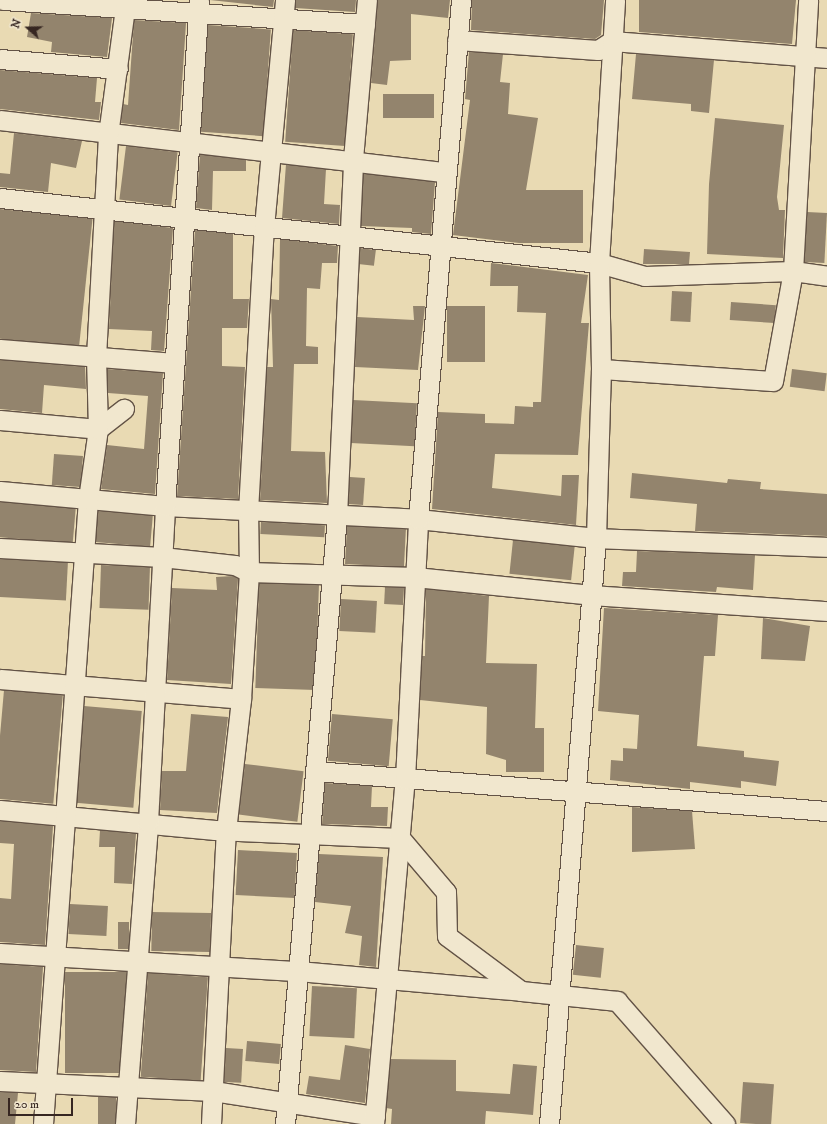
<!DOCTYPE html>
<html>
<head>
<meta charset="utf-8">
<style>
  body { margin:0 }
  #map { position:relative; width:827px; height:1124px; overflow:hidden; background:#e9dab3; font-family:"IM FELL DW Pica",serif }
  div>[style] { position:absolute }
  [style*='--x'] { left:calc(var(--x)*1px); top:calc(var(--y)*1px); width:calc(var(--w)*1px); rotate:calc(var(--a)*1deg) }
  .building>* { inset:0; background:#93846d; transform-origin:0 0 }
  .roads { filter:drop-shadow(1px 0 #635346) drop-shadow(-1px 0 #635346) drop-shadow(0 1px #635346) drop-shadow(0 -1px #635346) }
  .minor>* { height:19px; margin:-9.5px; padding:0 9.5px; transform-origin:9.5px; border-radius:9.5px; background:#f1e7ce }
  span { translate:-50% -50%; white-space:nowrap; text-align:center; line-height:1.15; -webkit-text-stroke:3px #f1e7ce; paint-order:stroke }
  .north { position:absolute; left:8px; top:8px; width:40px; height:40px; -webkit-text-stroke:3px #f1e7ce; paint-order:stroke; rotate:290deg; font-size:11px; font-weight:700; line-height:16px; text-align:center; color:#362621 }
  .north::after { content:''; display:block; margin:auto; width:14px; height:18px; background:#362621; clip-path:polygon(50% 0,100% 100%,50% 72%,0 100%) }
  .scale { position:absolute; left:8px; top:1098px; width:65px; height:18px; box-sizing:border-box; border:2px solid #362621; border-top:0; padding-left:5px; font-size:12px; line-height:14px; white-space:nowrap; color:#362621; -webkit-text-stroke:3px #f1e7ce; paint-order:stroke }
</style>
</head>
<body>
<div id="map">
  <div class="building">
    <div style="clip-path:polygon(210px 0,274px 0,273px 7px)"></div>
    <div style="clip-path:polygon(296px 0,356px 0,355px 12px,295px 8px)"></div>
    <div style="clip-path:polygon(378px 0,450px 0,448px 18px,411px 14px,411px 60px,390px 61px,387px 85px,371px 83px)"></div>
    <div style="clip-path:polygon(472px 0,604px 0,601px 35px,595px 39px,471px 30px)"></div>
    <div style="clip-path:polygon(639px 0,796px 0,792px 44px,639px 32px)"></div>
    <div style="clip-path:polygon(31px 13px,112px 18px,107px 57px,51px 52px,52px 42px,27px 37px)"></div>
    <div style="clip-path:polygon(134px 20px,186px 23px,179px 130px,121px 123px,123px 104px,128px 105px)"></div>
    <div style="left:208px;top:25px;width:63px;height:107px;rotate:4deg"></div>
    <div style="left:293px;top:30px;width:60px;height:112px;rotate:4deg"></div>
    <div style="clip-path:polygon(469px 52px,503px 54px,500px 82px,510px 83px,508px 114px,538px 118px,526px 190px,583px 190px,583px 243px,519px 243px,453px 235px,470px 100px,465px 99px)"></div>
    <div style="clip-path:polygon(636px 54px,714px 60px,709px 113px,691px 111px,691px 104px,632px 99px)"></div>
    <div style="clip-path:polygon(0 70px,97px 78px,95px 102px,101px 102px,99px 120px,0 109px)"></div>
    <div style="left:434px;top:94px;width:24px;height:51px;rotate:90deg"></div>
    <div style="clip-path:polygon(715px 118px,784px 125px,777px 197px,779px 210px,785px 210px,783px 258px,707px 254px,709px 184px)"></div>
    <div style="clip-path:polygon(14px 133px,82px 141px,76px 168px,51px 163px,48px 192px,0 187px,0 173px,10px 174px)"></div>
    <div style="left:126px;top:146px;width:52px;height:54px;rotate:7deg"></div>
    <div style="clip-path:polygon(200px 154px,246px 160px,246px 171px,213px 171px,212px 210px,196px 208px)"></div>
    <div style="clip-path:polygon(286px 164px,326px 169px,324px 204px,340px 205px,339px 224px,282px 218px)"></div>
    <div style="clip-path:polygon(363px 173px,435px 182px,431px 234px,412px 232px,412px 228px,361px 226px)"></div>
    <div style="left:0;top:209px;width:93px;height:129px;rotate:6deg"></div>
    <div style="left:807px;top:212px;width:20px;height:50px;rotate:3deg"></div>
    <div style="clip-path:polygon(114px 221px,173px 228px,164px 351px,151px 350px,152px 331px,109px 329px)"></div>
    <div style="clip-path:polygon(195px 230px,233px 234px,233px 299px,249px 299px,247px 328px,222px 328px,222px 366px,245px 367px,238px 499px,177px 496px)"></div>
    <div style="clip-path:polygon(280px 239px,338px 246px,337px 263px,322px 263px,320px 289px,307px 288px,306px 346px,318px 347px,318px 364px,294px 364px,291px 451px,325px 452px,327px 503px,260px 500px,267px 367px,273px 367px,271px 299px,279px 300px)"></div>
    <div style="left:360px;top:248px;width:16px;height:16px;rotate:7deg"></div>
    <div style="clip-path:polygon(644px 249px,690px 252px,689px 264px,643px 264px)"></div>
    <div style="clip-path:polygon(491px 263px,588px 275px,581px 323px,589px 323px,578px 455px,495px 454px,492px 488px,561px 496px,562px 475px,579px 475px,576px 525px,432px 509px,438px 412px,485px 414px,485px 423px,514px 424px,515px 406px,533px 407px,533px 402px,541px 402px,546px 313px,517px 312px,518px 286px,490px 286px)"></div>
    <div style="left:672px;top:291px;width:20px;height:30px;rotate:3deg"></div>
    <div style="left:731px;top:302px;width:45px;height:18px;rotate:4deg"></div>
    <div style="clip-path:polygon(413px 306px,425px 306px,418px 370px,355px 367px,357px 317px,414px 320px)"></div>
    <div style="left:447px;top:306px;width:38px;height:56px"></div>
    <div style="clip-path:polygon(0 360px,85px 367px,86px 389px,44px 385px,42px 413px,0 409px)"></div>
    <div style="clip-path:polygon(107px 369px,163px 373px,155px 494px,101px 489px,107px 445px,144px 449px,148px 396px,108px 393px)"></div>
    <div style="left:792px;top:369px;width:35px;height:18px;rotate:7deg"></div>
    <div style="left:353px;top:400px;width:64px;height:43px;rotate:3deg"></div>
    <div style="left:54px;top:454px;width:29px;height:31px;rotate:4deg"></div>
    <div style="clip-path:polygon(632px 473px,727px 483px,728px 479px,761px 482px,760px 489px,827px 494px,827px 536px,695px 531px,697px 504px,630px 498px)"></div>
    <div style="left:350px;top:477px;width:15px;height:27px;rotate:4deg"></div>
    <div style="left:0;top:502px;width:76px;height:35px;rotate:5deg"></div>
    <div style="left:98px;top:511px;width:55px;height:31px;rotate:5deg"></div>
    <div style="left:261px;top:522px;width:64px;height:12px;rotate:3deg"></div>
    <div style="left:347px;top:526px;width:59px;height:38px;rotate:3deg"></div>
    <div style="left:513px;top:540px;width:62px;height:34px;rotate:6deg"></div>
    <div style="clip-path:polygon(637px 551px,755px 555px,753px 590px,717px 587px,716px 592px,622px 586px,623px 572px,636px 572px)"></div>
    <div style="left:0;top:559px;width:68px;height:38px;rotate:3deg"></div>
    <div style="left:101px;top:565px;width:49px;height:43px;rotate:2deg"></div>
    <div style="clip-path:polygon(233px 576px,238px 579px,231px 684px,167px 680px,172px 588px,217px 590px,216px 577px)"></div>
    <div style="left:259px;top:583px;width:60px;height:105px;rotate:2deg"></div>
    <div style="left:385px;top:587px;width:19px;height:17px;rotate:3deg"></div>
    <div style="clip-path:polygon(426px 589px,489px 596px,486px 663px,537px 664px,535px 728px,544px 728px,544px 772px,506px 772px,506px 760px,486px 754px,487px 707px,420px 700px,422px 656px,425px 656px)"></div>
    <div style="left:341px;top:599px;width:36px;height:32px;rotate:3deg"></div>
    <div style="clip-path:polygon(604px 608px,718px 615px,715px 656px,704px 656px,697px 746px,744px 751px,744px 757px,779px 761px,776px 786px,741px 781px,741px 788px,690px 782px,690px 789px,610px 780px,611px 760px,623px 761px,623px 748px,637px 749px,639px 715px,598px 711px)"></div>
    <div style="clip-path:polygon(763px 618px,810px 626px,805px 661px,761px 659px)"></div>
    <div style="left:4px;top:690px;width:59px;height:109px;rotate:5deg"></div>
    <div style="left:84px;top:706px;width:58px;height:97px;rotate:5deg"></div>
    <div style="clip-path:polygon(191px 714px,228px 717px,217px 813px,160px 810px,162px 771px,186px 771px)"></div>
    <div style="left:332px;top:714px;width:61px;height:47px;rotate:5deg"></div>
    <div style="left:245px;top:764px;width:59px;height:51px;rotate:7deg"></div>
    <div style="clip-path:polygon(325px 783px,372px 786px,371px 807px,388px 807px,387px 826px,322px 824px)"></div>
    <div style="clip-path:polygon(632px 807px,692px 811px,695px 849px,632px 852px)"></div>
    <div style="clip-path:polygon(0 821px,53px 826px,45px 945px,0 942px,0 898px,11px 899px,14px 844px,0 843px)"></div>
    <div style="clip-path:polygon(100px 830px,136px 834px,132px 884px,114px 883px,115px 847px,99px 847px)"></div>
    <div style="left:238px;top:850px;width:59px;height:45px;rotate:3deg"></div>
    <div style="clip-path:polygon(319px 854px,383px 857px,376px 967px,359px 965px,362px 936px,345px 933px,351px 906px,315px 902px)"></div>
    <div style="left:70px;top:904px;width:38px;height:30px;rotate:3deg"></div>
    <div style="left:152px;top:912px;width:59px;height:39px;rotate:1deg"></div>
    <div style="left:118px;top:922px;width:11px;height:27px"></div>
    <div style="left:576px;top:945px;width:28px;height:30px;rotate:6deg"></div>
    <div style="clip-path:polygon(0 964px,43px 967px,36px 1072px,0 1070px)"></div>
    <div style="left:65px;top:972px;width:61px;height:101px"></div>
    <div style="left:148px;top:973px;width:60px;height:104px;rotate:4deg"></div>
    <div style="left:312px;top:986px;width:45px;height:50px;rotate:3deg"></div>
    <div style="left:247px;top:1041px;width:34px;height:20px;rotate:5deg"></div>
    <div style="clip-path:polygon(345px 1045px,370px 1049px,365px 1103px,306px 1094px,309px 1076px,340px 1080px)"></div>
    <div style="left:226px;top:1048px;width:17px;height:34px;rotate:3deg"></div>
    <div style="clip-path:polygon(391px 1059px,456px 1060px,456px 1091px,510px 1094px,513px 1064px,537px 1066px,533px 1115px,486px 1111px,485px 1124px,391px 1124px,392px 1109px,386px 1108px)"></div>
    <div style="left:743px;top:1082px;width:31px;height:41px;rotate:4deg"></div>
    <div style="clip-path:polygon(0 1092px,18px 1093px,15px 1124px,0 1124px)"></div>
    <div style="left:98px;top:1097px;width:18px;height:27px"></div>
  </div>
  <div class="roads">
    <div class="minor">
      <div style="--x:3;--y:0;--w:363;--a:3.8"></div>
      <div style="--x:457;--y:40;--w:141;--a:4.1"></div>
      <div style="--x:598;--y:50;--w:17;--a:-33"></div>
      <div style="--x:612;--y:41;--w:216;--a:4.5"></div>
      <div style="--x:0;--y:59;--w:118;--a:4.8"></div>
      <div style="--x:0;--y:120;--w:449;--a:6.7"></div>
      <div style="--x:0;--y:198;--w:603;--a:6.19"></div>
      <div style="--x:599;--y:263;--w:48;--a:15.8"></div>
      <div style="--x:645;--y:276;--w:148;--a:-1.9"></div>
      <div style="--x:793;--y:271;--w:34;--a:8"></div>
      <div style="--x:0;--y:349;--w:175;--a:4.6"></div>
      <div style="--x:601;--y:369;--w:172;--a:4"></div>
      <div style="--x:773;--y:381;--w:112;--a:-79.7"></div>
      <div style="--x:793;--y:271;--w:271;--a:-86.8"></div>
      <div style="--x:0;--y:420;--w:98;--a:5.2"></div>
      <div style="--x:98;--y:429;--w:33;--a:-38"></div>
      <div style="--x:0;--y:491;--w:166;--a:5.2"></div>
      <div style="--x:165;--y:506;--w:253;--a:2.9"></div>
      <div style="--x:418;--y:519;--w:179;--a:6.1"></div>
      <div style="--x:596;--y:538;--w:231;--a:2.2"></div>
      <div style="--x:0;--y:548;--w:162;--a:3.2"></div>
      <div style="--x:162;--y:557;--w:73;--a:6.3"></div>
      <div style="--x:235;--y:565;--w:16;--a:27"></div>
      <div style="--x:249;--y:572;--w:166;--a:1.7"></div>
      <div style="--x:415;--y:577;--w:177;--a:5.8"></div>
      <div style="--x:591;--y:595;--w:237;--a:3.9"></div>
      <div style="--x:0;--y:679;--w:242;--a:4.7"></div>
      <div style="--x:315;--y:771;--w:514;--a:4.47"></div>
      <div style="--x:0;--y:810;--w:216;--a:5.3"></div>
      <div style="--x:215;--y:830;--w:185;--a:2.5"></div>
      <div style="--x:400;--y:838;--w:71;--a:49.6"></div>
      <div style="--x:446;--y:892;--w:44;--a:88.7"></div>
      <div style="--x:447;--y:936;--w:92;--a:36.6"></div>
      <div style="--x:521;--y:991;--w:97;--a:5.9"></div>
      <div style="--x:617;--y:1001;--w:164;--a:48.7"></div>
      <div style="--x:0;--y:953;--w:299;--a:3.5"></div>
      <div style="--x:298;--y:971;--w:224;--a:5.1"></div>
      <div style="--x:0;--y:1081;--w:213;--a:2.7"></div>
      <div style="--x:213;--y:1091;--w:164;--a:8.8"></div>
      <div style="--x:43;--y:1124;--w:627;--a:-85.88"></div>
      <div style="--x:88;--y:499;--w:71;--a:-81.9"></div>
      <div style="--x:98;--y:429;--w:72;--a:-91.6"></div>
      <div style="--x:96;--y:357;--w:222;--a:-86.9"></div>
      <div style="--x:108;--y:135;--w:136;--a:-82.4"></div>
      <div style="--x:125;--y:1124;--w:303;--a:-85.6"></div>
      <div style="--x:148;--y:822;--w:316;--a:-86.9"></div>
      <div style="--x:165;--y:506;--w:507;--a:-86.16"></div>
      <div style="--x:211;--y:1124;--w:293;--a:-87.1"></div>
      <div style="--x:226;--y:831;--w:133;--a:-83.5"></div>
      <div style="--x:241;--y:699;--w:127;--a:-86.4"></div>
      <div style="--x:249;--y:572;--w:61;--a:-90.9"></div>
      <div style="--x:248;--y:511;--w:284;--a:-86.8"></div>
      <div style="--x:264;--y:227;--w:228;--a:-84.7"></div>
      <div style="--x:285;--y:1124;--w:610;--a:-85.11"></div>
      <div style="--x:337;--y:516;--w:357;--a:-87.4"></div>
      <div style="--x:353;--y:159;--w:160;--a:-85"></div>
      <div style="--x:374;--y:1124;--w:346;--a:-84.9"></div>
      <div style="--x:405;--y:779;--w:260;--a:-87.1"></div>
      <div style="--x:418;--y:519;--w:521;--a:-85.26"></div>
      <div style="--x:549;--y:1124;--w:588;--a:-85.41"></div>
      <div style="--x:596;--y:538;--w:169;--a:-88.3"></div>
      <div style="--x:601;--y:369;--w:106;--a:-91.1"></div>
      <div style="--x:599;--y:263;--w:263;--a:-86.5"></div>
    </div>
  </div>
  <div class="north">N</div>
  <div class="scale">20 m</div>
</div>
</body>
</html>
